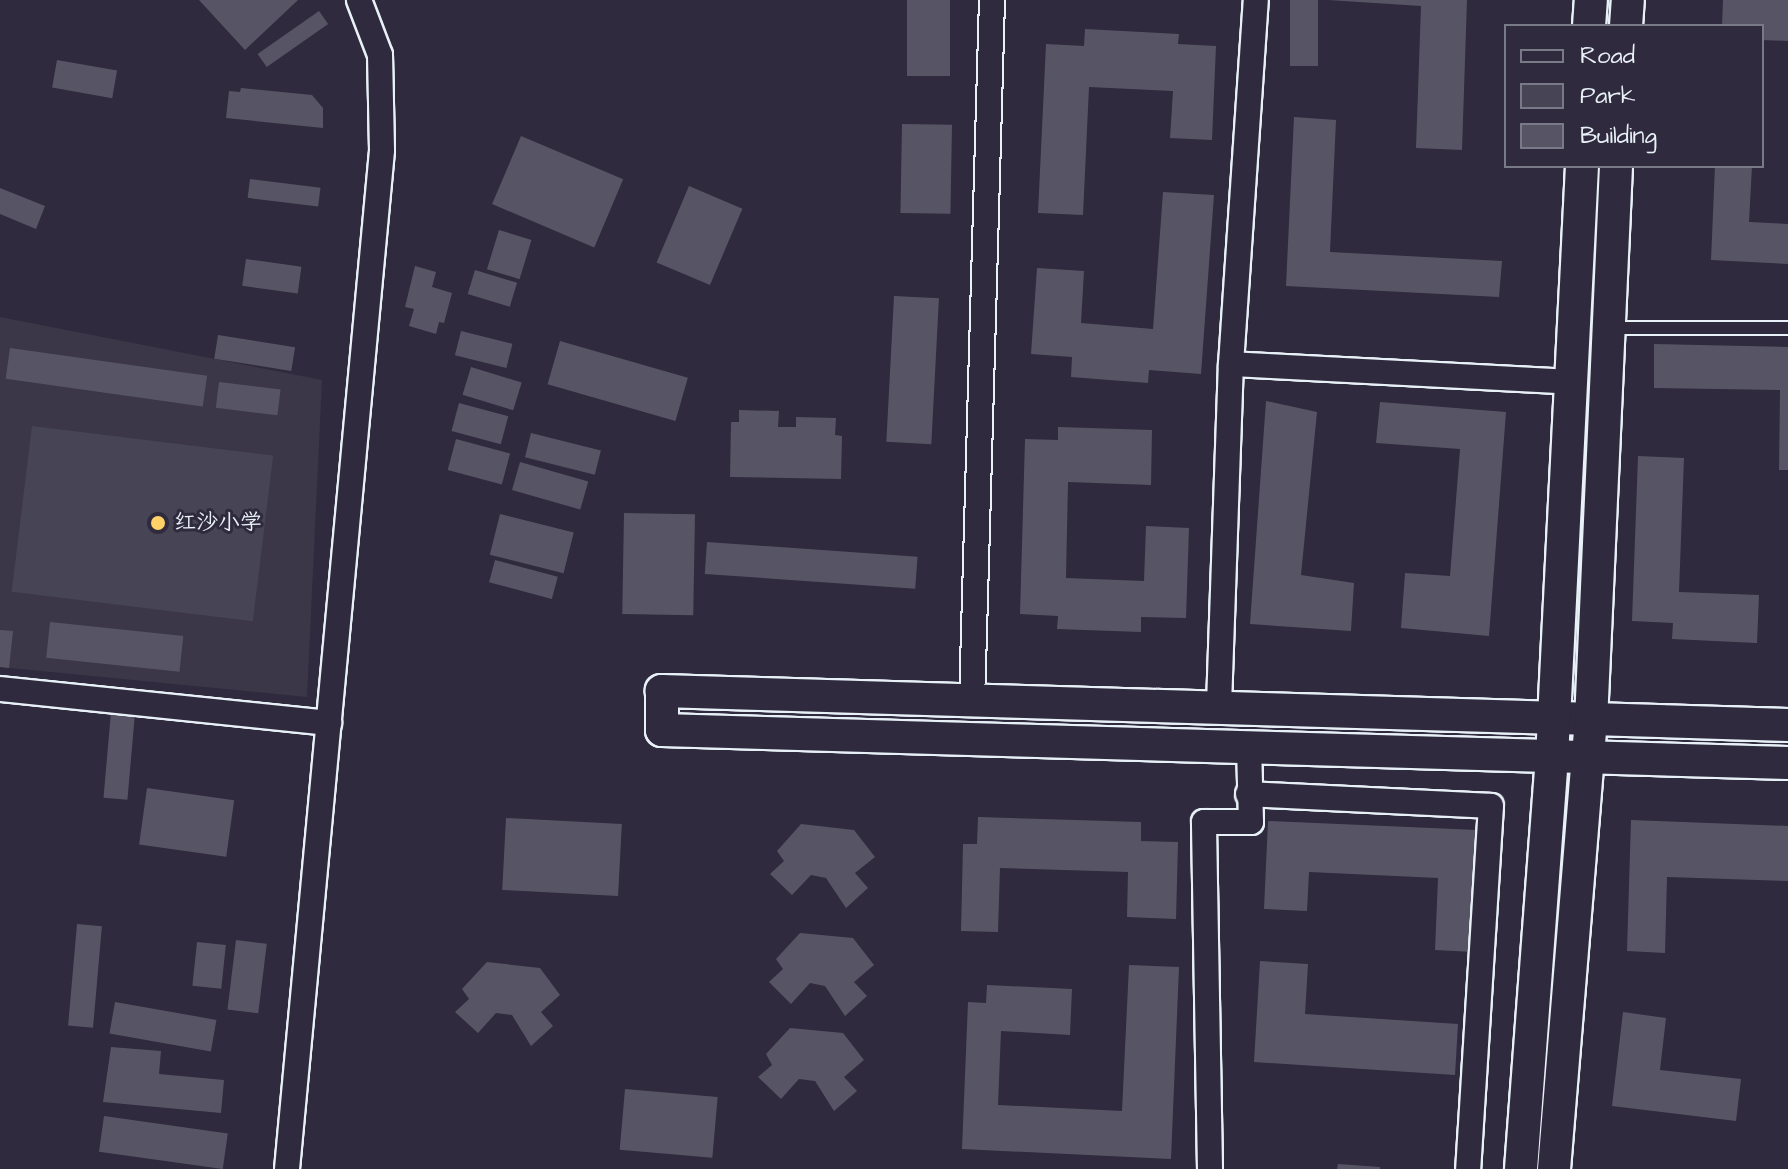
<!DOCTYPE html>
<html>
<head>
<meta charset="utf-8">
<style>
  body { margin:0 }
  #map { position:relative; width:1788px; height:1169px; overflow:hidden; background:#2f2a3d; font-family:"Architects Daughter","LXGW WenKai TC",sans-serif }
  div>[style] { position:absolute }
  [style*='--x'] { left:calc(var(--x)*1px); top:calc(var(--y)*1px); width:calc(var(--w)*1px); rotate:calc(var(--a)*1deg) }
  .built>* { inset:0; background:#3b3749 }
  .green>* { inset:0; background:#464455; transform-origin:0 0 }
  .building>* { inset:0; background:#575565; transform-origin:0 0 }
  .roads { filter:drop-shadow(2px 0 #e8f1f8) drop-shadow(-2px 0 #e8f1f8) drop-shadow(0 2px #e8f1f8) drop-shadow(0 -2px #e8f1f8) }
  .service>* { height:12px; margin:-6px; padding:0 6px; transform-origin:6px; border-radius:6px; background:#2f2a3d }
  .minor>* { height:24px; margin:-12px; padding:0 12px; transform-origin:12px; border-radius:12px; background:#2f2a3d }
  .tertiary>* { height:32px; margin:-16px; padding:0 16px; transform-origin:16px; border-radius:16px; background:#2f2a3d }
  .dots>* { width:22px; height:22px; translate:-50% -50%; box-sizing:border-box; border:4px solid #2f2a3d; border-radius:50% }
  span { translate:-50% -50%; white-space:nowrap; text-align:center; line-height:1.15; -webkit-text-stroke:6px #2f2a3d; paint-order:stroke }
  .poi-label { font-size:22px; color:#e8f1f8 }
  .left { translate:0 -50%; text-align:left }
  .legend { position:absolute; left:1504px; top:24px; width:260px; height:144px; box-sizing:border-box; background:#2f2a3d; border:2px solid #797a88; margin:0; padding:10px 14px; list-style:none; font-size:24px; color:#e8f1f8 }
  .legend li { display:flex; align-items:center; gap:16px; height:40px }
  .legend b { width:40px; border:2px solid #797a88 }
</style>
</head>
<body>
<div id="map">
  <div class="built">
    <div style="clip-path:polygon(0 317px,322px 380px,307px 697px,0 667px)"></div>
  </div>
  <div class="green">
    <div style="left:32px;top:426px;width:243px;height:167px;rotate:7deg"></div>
  </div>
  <div class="building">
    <div style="clip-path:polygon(199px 0,298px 0,245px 50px)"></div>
    <div style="left:907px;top:0;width:43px;height:76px"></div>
    <div style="left:1290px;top:0;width:28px;height:66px"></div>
    <div style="clip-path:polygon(1328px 0,1467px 0,1462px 150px,1416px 148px,1421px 6px)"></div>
    <div style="clip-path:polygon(1723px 0,1788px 0,1788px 41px,1762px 40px,1762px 26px,1722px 26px)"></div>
    <div style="left:319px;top:11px;width:16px;height:75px;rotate:55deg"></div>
    <div style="clip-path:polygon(1085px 29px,1179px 34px,1178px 44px,1216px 46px,1212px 140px,1170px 138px,1173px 91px,1089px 87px,1083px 215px,1038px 213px,1046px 44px,1084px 46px)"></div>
    <div style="left:57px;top:60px;width:61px;height:28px;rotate:10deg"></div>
    <div style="clip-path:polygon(241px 88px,312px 95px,323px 108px,323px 128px,226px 118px,229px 91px,240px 92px)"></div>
    <div style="clip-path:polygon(1294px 117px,1336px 120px,1330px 252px,1502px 261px,1499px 297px,1286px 286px)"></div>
    <div style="left:902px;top:124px;width:50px;height:89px;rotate:1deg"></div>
    <div style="left:521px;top:136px;width:111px;height:74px;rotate:23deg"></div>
    <div style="clip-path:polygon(1715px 166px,1752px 166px,1749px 222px,1788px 224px,1788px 264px,1711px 260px)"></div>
    <div style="left:250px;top:179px;width:71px;height:19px;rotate:7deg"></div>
    <div style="left:689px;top:186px;width:58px;height:83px;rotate:23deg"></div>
    <div style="clip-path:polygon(0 188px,45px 206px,36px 229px,0 214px)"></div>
    <div style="clip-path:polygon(1163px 192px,1214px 195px,1201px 374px,1149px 370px,1148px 383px,1071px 377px,1072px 357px,1031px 354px,1037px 268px,1084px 271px,1081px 323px,1153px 329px)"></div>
    <div style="left:499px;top:230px;width:34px;height:41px;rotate:17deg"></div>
    <div style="left:246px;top:259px;width:56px;height:27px;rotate:8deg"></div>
    <div style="clip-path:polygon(415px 266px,436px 272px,432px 287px,452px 293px,444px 323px,439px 322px,436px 334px,409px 326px,414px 309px,405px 307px)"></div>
    <div style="left:475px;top:270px;width:44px;height:25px;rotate:17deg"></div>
    <div style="left:894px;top:296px;width:45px;height:146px;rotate:3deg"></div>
    <div style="left:461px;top:331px;width:53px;height:25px;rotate:14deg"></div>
    <div style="left:218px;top:335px;width:78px;height:24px;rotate:9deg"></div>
    <div style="left:560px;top:341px;width:133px;height:45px;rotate:16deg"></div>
    <div style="clip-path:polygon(1654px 344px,1788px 347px,1788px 470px,1779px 470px,1780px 390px,1654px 388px)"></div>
    <div style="left:10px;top:348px;width:199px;height:31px;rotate:8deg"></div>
    <div style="left:471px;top:367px;width:53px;height:29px;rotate:17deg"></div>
    <div style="left:219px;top:382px;width:62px;height:26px;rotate:7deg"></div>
    <div style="clip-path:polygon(1266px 401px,1317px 412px,1301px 575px,1354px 583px,1351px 631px,1250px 624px)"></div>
    <div style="clip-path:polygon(1380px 402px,1506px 412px,1489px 636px,1401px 628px,1405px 573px,1450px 576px,1460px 449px,1376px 443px)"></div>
    <div style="left:459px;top:403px;width:51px;height:29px;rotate:15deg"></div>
    <div style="clip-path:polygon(739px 410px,779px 411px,778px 427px,796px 427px,796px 417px,836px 418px,835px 435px,842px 436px,841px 479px,730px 477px,731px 422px,739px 422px)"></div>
    <div style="clip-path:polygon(1058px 427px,1152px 430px,1151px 485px,1068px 482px,1066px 578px,1144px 581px,1146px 526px,1189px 528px,1186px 618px,1141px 617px,1141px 632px,1057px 629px,1058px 616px,1020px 614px,1025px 439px,1058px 440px)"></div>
    <div style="left:531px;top:433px;width:72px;height:25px;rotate:14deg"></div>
    <div style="left:456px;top:439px;width:56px;height:32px;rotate:15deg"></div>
    <div style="clip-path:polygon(1638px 456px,1684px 458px,1679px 592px,1759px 595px,1757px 643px,1672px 639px,1673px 623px,1632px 621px)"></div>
    <div style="left:520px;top:462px;width:71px;height:29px;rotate:16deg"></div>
    <div style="left:624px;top:513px;width:71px;height:101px;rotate:1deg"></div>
    <div style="left:500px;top:514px;width:76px;height:42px;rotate:14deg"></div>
    <div style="left:707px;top:542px;width:211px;height:32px;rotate:4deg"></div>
    <div style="left:495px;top:560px;width:65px;height:23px;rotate:15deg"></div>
    <div style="left:50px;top:622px;width:134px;height:36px;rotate:6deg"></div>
    <div style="clip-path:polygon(0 630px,13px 631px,9px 668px,0 667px)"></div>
    <div style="left:111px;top:712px;width:24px;height:86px;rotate:5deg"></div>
    <div style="left:147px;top:788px;width:88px;height:57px;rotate:8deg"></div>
    <div style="clip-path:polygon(978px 817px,1141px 822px,1141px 841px,1178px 842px,1176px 919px,1127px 917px,1128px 872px,1000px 868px,998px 932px,961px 931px,963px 844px,977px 844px)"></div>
    <div style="left:506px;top:818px;width:116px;height:72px;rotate:3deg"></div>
    <div style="clip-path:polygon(1631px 820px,1788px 826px,1788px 881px,1667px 877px,1665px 953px,1627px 951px)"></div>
    <div style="clip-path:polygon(1268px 821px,1477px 830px,1473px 952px,1435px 950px,1438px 878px,1309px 872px,1307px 911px,1264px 909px)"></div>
    <div style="clip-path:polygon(801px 824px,854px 830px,875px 857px,855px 873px,868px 888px,846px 908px,826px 878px,811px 875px,792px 895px,770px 874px,784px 861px,777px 851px)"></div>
    <div style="left:77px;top:924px;width:25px;height:102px;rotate:5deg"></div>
    <div style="clip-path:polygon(800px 933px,853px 938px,874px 965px,854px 982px,867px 996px,845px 1016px,825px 986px,810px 983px,791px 1004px,769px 982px,783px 969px,776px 959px)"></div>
    <div style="left:236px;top:940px;width:31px;height:70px;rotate:7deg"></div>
    <div style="left:197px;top:942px;width:29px;height:44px;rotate:6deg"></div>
    <div style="clip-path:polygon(1260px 961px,1308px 964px,1305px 1014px,1458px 1024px,1455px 1075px,1254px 1062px)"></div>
    <div style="clip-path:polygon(487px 962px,540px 968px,560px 995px,541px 1012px,553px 1026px,531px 1046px,512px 1015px,496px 1013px,478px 1033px,455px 1012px,469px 999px,462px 989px)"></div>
    <div style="clip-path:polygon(1129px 965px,1179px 967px,1171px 1159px,962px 1149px,968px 1002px,986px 1003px,987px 985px,1072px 989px,1070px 1035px,1001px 1031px,998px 1105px,1122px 1111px)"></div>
    <div style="left:115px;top:1002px;width:103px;height:32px;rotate:10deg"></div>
    <div style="clip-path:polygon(1623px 1012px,1666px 1018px,1660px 1070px,1741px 1079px,1736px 1121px,1612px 1106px)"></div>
    <div style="clip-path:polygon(790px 1028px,843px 1033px,864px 1060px,844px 1077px,857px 1091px,834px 1111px,815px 1081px,799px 1079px,781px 1099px,758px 1077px,772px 1065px,766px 1054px)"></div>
    <div style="clip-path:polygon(111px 1047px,161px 1051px,159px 1074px,224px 1080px,221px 1113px,103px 1102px)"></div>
    <div style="left:625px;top:1089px;width:93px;height:61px;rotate:5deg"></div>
    <div style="left:104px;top:1116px;width:125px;height:36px;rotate:8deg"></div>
    <div style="clip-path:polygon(1338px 1164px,1380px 1167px,1380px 1169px,1337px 1169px)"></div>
  </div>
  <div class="roads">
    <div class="service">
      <div style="--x:1608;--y:328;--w:180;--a:0"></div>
    </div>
    <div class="minor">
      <div style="--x:1231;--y:364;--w:339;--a:3"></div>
      <div style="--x:0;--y:689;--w:331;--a:5.9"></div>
      <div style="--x:972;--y:702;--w:702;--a:-88.37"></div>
      <div style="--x:1219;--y:705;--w:341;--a:-88"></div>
      <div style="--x:1231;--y:364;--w:365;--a:-86.1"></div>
      <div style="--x:1248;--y:794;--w:243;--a:2.8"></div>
      <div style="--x:1491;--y:806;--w:364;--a:93.6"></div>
      <div style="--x:287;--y:1169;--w:1023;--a:-84.67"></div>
      <div style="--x:382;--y:150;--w:95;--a:-91.2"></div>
      <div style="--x:380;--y:55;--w:59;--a:-110.9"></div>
      <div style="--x:1210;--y:1169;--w:347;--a:-91"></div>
      <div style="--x:1204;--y:822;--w:47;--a:0"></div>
      <div style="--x:1251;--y:822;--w:75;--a:-91.5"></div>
    </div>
    <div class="tertiary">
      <div style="--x:1589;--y:26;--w:26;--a:-86"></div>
      <div style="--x:1626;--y:26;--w:26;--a:-86"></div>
      <div style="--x:1788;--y:725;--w:1127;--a:-178.27"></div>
      <div style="--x:662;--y:691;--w:39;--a:90"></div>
      <div style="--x:662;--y:730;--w:1126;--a:1.68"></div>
      <div style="--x:1521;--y:1169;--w:412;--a:-85.7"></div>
      <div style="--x:1552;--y:758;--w:593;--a:-87.1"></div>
      <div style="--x:1554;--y:1169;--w:450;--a:-85.3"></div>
      <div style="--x:1591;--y:721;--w:556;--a:-87.42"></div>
    </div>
  </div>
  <div class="dots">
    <div style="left:158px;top:523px;background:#ffd166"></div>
  </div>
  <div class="poi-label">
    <span class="left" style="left:174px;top:523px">红沙小学</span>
  </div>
  <ul class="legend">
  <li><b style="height:10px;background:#2f2a3d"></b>Road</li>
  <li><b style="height:22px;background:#464455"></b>Park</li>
  <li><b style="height:22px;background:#575565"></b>Building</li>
  </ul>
</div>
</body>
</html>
